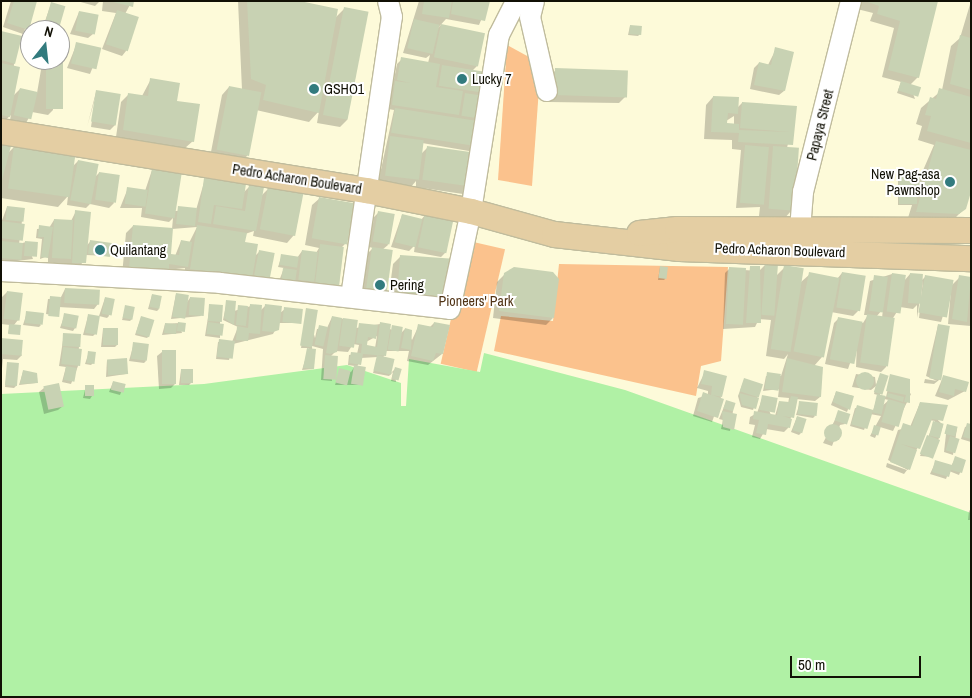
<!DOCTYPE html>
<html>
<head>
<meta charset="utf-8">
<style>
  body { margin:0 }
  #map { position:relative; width:972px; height:698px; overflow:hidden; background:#fdfad9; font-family:"Archivo Narrow",sans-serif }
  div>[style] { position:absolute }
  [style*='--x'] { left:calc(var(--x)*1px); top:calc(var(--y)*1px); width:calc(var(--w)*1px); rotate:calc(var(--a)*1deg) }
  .green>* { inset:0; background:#fbc28d; transform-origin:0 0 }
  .water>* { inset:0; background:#b0f1a5 }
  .shadow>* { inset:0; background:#0003 }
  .building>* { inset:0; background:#c8d2b3; transform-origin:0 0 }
  .round { border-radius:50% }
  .roads { filter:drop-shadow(1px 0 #c0bc9d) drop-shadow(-1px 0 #c0bc9d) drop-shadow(0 1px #c0bc9d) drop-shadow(0 -1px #c0bc9d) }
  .minor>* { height:20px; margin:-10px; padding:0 10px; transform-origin:10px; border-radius:10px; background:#fff }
  .major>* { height:25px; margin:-12.5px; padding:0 12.5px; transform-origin:12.5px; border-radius:12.5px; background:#e4cea3 }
  .dots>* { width:14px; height:14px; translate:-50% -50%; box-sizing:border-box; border:2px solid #fff; border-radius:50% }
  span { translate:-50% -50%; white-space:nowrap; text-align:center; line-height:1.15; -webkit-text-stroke:4px #fff; paint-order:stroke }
  .poi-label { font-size:14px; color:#111005 }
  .left { translate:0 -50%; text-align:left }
  .right { translate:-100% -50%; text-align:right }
  .street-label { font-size:14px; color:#111005 }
  .park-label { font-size:14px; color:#513416 }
  .frame { position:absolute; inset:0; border:2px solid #111005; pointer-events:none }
  .north { position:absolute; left:20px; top:20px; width:50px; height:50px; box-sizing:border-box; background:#fff; border:1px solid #a09f9b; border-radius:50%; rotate:16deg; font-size:14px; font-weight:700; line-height:20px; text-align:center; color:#111005 }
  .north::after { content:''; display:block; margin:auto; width:18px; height:22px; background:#327b7e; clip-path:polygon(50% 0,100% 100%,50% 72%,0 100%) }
  .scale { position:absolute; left:790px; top:656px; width:131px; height:22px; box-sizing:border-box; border:2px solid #111005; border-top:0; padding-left:6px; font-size:15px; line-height:18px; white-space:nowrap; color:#111005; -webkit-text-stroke:4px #fff; paint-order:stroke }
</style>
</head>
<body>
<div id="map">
  <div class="green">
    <div style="clip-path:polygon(507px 45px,529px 57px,539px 88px,532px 186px,498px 180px)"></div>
    <div style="left:469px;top:241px;width:37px;height:126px;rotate:13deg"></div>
    <div style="clip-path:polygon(559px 264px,728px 267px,721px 361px,701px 366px,696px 396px,494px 351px,501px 316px,553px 321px)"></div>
  </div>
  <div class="water">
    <div style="clip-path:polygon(484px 353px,625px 390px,971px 513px,971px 697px,1px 697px,1px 394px,204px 384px,347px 365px,401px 383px,401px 406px,406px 406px,409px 359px,480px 372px)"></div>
  </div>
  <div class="shadow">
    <div style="clip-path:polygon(11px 1px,36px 1px,23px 34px,3px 27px)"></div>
    <div style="clip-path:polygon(77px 1px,100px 1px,95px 6px)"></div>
    <div style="clip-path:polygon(103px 1px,132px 1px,125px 14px,126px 51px,122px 56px,102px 49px,116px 13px,102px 11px)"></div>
    <div style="clip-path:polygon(238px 1px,295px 1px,335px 18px,345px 8px,347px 120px,340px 127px,317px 123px,319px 111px,309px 122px,256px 110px,247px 156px,239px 163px,210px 157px,222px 95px,229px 87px,242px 90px)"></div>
    <div style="clip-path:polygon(419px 1px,489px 1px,479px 25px,446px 19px,436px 30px,441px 25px,477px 66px,472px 71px,481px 92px,474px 146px,469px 151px,422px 143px,421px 154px,428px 147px,470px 187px,463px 194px,416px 187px,416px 181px,410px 188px,378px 183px,394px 110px,388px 109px,397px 64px,402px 59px,428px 63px,430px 55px,426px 58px,403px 53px)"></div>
    <div style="clip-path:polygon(860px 1px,937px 1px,918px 77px,910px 85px,915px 99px,897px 93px,901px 82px,882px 77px,894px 28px,870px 21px,873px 13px,857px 9px)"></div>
    <div style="clip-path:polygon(971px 1px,971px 149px,965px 208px,955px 218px,907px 221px,912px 205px,898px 205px,898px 176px,921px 175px,934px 145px,918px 140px,922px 126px,916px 124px,921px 108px,942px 90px,951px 46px,960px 38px)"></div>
    <div style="clip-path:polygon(51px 4px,58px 26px,56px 28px,44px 24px)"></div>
    <div style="clip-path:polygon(79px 12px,93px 34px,88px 38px,70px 34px)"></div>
    <div style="clip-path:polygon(630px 26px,640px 34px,638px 36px,628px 35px)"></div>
    <div style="clip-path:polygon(1px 32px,14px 63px,13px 96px,20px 89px,37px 93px,42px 64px,54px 60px,53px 110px,48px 115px,32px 112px,26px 123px,10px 120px,11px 115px,1px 124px)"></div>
    <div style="clip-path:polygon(77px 43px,100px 49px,90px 74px,67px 68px)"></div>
    <div style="clip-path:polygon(776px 49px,784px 91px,779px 95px,750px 89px,754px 68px,759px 63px,768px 65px)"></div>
    <div style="clip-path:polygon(556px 70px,626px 96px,619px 103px,548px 102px,548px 77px)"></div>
    <div style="clip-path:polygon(151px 79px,176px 102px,193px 141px,185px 148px,116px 137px,121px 102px,129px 94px,142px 96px)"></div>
    <div style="clip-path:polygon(96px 92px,115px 125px,110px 130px,91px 127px,96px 95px,87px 127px)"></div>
    <div style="clip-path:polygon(evenodd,713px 97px,737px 108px,742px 103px,796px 107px,787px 148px,791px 211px,784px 219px,759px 216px,760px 207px,736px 208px,741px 150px,732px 149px,732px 140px,704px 139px,706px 105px,713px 97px,734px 116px,734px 125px,726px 124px,726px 121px,734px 116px)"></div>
    <div style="clip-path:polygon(1px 146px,7px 154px,14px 147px,72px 167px,78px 161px,95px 177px,99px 173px,114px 203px,109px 208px,90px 204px,86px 208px,67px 205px,68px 196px,58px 207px,1px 198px)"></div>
    <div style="clip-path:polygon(152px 170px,175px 211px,196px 210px,205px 179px,244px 192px,250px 186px,261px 196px,268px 189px,294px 235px,287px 243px,253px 236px,254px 231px,245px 234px,244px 243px,254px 257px,259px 252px,270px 280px,184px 276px,185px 268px,122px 275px,126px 233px,133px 226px,169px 258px,175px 256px,181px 241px,189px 243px,197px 227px,172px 229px,173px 218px,169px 222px,141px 217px,142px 208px,120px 208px,128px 188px,145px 191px)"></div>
    <div style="clip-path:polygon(320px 198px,345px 244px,341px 248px,339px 286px,312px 289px,312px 282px,308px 287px,279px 281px,284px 268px,278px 267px,282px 255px,297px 258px,302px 251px,316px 253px,319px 248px,305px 245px,312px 205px)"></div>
    <div style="clip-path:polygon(7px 207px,22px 221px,19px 244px,26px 242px,33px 259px,1px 263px,1px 223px)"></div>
    <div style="clip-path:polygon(76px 211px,87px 245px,90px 242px,109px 256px,86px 255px,80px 267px,48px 262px,48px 256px,40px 259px,42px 239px,36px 238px,37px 229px,49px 228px,54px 220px,71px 221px)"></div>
    <div style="clip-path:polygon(379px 212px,388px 245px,382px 250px,385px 292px,362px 294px,368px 253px,373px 248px,369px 247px,374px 217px)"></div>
    <div style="clip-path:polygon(402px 215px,421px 220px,425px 215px,446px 252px,441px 257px,414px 252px,415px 245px,409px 251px,391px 247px)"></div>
    <div style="clip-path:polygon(400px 257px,447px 300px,388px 301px,393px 264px)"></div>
    <div style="clip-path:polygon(766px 264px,777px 275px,785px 267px,801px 282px,810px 274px,837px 279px,842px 273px,858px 311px,853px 316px,831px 312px,822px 357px,814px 366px,820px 397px,815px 401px,796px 399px,788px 428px,784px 432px,766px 429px,760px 439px,752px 437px,755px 425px,749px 424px,750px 417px,757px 413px,763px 396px,771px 415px,775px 416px,779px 402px,788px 404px,789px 398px,778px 397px,779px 389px,763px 391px,766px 376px,781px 376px,788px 354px,784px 359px,766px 356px,771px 320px,759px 319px,755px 327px,723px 329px,725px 273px,729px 269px,759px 271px)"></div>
    <div style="clip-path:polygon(660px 267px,666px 278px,664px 280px,658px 280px)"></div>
    <div style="clip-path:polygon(505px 274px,553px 318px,546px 325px,493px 318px,497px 282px)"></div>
    <div style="clip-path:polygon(evenodd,892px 274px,904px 281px,910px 274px,921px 281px,926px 276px,952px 285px,960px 277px,971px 278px,971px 326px,948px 324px,951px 290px,941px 322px,919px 318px,923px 280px,917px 318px,917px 305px,913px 309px,900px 307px,893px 318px,886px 367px,881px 372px,856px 367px,857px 343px,848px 369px,825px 364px,834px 323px,839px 318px,863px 323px,868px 315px,864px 315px,870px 281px,892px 274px,883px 309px,882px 318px,876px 317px,883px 309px)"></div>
    <div style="clip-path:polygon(65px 289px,98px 304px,94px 309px,58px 307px,57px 316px,46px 314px,48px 299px,60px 299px)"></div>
    <div style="clip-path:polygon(7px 292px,18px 320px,14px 325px,20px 333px,8px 333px,10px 325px,1px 324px,2px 297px)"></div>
    <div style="clip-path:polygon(176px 294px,187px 302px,190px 298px,201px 316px,171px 319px)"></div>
    <div style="clip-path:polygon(152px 295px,159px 309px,157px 311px,148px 309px)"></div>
    <div style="clip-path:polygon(105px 298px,109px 316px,107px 318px,99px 316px)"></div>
    <div style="clip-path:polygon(227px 301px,234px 311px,251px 306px,261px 310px,266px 305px,280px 313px,285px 309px,301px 323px,279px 323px,273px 334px,233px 344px,229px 360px,216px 359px,218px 342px,232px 342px,238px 327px,223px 320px)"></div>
    <div style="clip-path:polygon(210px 305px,220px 321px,220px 338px,205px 336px)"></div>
    <div style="clip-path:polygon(126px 307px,132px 319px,130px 321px,122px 320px)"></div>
    <div style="clip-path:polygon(evenodd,307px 310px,315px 338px,317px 329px,327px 328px,332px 317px,357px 321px,356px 328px,380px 324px,400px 334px,405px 329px,412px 340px,419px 325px,430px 327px,434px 323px,442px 354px,428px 365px,407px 361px,409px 351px,386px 351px,383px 358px,391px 373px,395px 369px,396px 382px,391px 381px,393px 372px,389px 376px,373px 373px,378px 357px,361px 358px,357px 367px,362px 385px,335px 385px,340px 370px,351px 372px,355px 366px,348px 365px,349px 355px,357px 354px,359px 345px,353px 344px,348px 352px,336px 351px,330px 357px,332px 381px,321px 380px,323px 349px,312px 346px,313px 369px,302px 370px,309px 348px,301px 348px,307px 310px,377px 336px,375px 348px,366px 346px,366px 342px,377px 336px)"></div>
    <div style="clip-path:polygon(27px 312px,41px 325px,39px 327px,23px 325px)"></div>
    <div style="clip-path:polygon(65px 314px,75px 328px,73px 331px,60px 328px)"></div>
    <div style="clip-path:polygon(88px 316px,95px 334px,93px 336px,83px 335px)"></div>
    <div style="clip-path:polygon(141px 318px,149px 336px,147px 338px,135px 335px)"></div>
    <div style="clip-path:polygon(179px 323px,182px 333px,162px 335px,165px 324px)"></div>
    <div style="clip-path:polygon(938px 325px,939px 380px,934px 384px,924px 383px,925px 379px,937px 381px,926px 376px)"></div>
    <div style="clip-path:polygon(103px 329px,117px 345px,115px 347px,101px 347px)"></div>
    <div style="clip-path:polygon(64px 334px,79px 346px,78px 366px,71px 384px,62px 382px,66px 367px,59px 366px)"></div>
    <div style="clip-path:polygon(1px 340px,22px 355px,17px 360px,3px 359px,1px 378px)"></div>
    <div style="clip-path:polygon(134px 343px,146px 361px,144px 363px,129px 361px)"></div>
    <div style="clip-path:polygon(89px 352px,93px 363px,91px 365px,85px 364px)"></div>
    <div style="clip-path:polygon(162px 352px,176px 383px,171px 388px,159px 389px,157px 356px)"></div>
    <div style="clip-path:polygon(107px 360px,126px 374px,106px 377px)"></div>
    <div style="clip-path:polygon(8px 364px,16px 386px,14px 388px,5px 387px)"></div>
    <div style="clip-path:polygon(181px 370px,191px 383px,189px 385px,179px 385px)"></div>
    <div style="clip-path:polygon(23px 372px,36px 383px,19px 385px)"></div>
    <div style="clip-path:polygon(705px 372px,721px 397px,712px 422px,693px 416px,698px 398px,708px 395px,708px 391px,697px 388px)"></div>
    <div style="clip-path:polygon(evenodd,856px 374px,875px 377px,876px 385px,880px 375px,880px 396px,886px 397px,891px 376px,911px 394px,893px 431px,880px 427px,875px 438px,870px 436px,881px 416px,870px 414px,864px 430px,850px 426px,855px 408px,873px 411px,878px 395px,874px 394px,876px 386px,871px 390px,852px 387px,856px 374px,884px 399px,889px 400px,882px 406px,884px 399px)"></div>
    <div style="clip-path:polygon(943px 377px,965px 391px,948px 400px,935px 396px)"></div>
    <div style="clip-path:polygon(744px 380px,758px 396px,753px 410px,741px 407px,738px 396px)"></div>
    <div style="clip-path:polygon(113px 382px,124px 385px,120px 395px,109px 392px)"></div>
    <div style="clip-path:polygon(86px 386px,92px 396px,90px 399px,83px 398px)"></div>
    <div style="clip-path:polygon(44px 388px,63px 406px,58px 410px,44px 414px,39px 392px)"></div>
    <div style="clip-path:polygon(836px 392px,853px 396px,847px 412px,831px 405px)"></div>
    <div style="clip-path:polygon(726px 402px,733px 411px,730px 431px,721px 429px,723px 420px,719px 419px)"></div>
    <div style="clip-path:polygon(800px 402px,815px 416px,813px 418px,796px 415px)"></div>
    <div style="clip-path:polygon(920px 403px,943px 425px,933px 457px,920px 456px,935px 421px,929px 420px,908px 470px,888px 460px,898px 430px,910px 427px)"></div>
    <div style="clip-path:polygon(839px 412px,845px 424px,840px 425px,832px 446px,823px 443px)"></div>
    <div style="clip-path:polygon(797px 417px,801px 433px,799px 435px,791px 432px)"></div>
    <div style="clip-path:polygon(947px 425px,957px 428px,953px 455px,944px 452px)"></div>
    <div style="clip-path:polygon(971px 425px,971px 442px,961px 439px,965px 427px)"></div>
    <div style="clip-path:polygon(956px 458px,965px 461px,959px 475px,949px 471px,946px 479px,930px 474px,936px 461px,951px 466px)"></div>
    <div style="clip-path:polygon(887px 463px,907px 470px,904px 474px,886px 467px)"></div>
    <div style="clip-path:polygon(971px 509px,971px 520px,968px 520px,969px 511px)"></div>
  </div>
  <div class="building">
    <div style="clip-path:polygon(14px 1px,37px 1px,29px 30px,7px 23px)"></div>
    <div style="clip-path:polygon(109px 1px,134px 1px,133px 7px)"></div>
    <div style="clip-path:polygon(247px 1px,300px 1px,338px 9px,319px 113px,263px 100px,266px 85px,251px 79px)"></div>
    <div style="clip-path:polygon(424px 1px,452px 1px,449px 18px,422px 14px)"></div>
    <div style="clip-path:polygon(453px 1px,490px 1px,485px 21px,451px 14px)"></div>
    <div style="clip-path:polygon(865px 1px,938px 1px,919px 78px,888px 70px,900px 21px,877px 14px,879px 6px)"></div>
    <div style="left:51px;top:2px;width:15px;height:22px;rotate:16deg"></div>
    <div style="left:344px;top:7px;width:25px;height:110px;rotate:11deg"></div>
    <div style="left:117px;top:10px;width:23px;height:36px;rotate:18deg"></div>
    <div style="left:79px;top:11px;width:20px;height:20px;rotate:11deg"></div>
    <div style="left:414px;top:19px;width:26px;height:30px;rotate:13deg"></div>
    <div style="left:441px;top:24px;width:45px;height:34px;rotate:12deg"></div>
    <div style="left:630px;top:25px;width:12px;height:9px;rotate:5deg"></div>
    <div style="clip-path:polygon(1px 31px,22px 36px,15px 64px,1px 60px)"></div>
    <div style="clip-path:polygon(960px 35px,971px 38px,971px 90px,950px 84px)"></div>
    <div style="left:76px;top:42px;width:26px;height:22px;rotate:13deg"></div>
    <div style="clip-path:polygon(775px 47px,794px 52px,785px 91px,754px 85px,759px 62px,771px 65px)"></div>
    <div style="clip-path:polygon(401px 57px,440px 64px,436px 87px,463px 91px,459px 115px,392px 105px,395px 81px,410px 83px,397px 80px)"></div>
    <div style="left:46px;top:60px;width:17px;height:49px"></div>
    <div style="clip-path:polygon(1px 63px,20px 67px,10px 117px,1px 115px)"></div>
    <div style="left:442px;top:65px;width:45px;height:21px;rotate:9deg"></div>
    <div style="left:555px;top:68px;width:73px;height:27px;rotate:2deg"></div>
    <div style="clip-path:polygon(150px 78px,180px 83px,177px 101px,200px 104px,194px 142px,123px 130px,128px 93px,148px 96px)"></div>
    <div style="left:901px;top:81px;width:21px;height:10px;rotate:17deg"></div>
    <div style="left:229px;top:86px;width:33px;height:65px;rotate:11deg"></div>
    <div style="left:20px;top:88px;width:18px;height:28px;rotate:13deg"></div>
    <div style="clip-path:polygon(939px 88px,971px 97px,971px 143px,927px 131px,931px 116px,925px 115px,930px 97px,936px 99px)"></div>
    <div style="left:96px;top:90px;width:25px;height:32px;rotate:9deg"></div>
    <div style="left:465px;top:93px;width:18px;height:23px;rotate:9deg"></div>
    <div style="clip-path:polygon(713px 96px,739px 97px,738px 114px,728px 113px,727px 123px,739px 124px,739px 130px,790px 132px,740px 128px,742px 102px,797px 106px,793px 145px,738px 142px,739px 133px,711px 132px)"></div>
    <div style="left:395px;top:108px;width:85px;height:25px;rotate:9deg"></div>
    <div style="left:390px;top:136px;width:34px;height:40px;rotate:7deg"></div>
    <div style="clip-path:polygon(936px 141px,971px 150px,971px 192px,966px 209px,959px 214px,916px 212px)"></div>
    <div style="clip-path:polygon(1px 144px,11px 146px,2px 180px,1px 180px)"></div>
    <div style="left:745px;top:145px;width:24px;height:58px;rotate:5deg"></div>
    <div style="left:14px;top:146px;width:62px;height:43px;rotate:8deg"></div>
    <div style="left:427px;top:146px;width:49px;height:34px;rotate:8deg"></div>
    <div style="left:773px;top:146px;width:26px;height:63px;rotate:4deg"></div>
    <div style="left:78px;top:160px;width:21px;height:41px;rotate:11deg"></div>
    <div style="left:152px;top:169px;width:30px;height:45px;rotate:9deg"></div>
    <div style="left:99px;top:172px;width:21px;height:28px;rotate:8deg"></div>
    <div style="left:900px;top:172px;width:20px;height:13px;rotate:3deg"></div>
    <div style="clip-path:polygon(204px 178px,246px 184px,242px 209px,214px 205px,211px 224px,198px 222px)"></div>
    <div style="clip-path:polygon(249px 185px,264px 187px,256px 231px,213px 224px,216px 206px,245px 211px)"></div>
    <div style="left:127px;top:187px;width:21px;height:17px;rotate:8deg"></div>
    <div style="left:268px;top:187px;width:36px;height:43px;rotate:11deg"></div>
    <div style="left:899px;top:188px;width:18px;height:16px"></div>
    <div style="left:319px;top:197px;width:36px;height:42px;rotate:10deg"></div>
    <div style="left:7px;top:206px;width:18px;height:14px;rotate:6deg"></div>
    <div style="left:178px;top:206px;width:19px;height:18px;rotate:6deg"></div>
    <div style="clip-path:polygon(75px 210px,91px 212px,86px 263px,72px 263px)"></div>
    <div style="left:378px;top:211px;width:17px;height:31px;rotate:10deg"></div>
    <div style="left:402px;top:214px;width:21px;height:29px;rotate:14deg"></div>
    <div style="left:425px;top:214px;width:29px;height:34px;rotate:12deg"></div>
    <div style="left:54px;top:219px;width:19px;height:39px;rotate:3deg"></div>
    <div style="left:1px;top:221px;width:24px;height:17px;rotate:7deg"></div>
    <div style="clip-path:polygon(39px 225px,53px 227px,48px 258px,41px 257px,44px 237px,38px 237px)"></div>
    <div style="clip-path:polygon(133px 225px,173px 228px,171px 254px,179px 255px,181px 240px,192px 242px,188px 267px,169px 264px,169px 272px,129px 268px)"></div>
    <div style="clip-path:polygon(197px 225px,247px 233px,245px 242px,258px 244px,252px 279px,190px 269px)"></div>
    <div style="left:90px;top:240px;width:22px;height:14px;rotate:8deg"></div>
    <div style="left:1px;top:241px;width:22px;height:17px;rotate:5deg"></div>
    <div style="left:25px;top:241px;width:13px;height:15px;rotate:4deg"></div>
    <div style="left:320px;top:244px;width:24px;height:40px;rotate:7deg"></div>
    <div style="left:372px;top:247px;width:21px;height:43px;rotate:8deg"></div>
    <div style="left:259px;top:250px;width:16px;height:28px;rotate:11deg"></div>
    <div style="left:302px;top:250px;width:16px;height:30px;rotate:7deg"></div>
    <div style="left:281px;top:254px;width:18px;height:11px;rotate:9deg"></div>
    <div style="left:400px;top:255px;width:53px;height:39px;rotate:4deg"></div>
    <div style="left:765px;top:263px;width:13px;height:52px;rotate:4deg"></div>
    <div style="left:784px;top:265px;width:20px;height:85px;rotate:9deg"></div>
    <div style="left:660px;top:266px;width:8px;height:12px;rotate:7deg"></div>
    <div style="clip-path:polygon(750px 266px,760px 266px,761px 323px,746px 323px)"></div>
    <div style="clip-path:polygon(514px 267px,553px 272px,559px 279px,554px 318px,499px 311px,504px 273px)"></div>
    <div style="left:729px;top:267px;width:17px;height:57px;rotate:3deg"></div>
    <div style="left:283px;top:268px;width:14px;height:11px;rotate:8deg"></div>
    <div style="left:809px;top:272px;width:31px;height:81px;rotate:11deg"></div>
    <div style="left:842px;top:272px;width:24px;height:36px;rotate:9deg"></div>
    <div style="left:892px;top:273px;width:14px;height:39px;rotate:8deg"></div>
    <div style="left:910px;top:273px;width:13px;height:30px;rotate:4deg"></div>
    <div style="left:874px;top:275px;width:14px;height:36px;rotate:8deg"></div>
    <div style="left:925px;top:275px;width:29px;height:38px;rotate:10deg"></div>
    <div style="clip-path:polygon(959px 275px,971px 277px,967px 322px,952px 319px)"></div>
    <div style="left:65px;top:288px;width:35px;height:15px;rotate:3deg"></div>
    <div style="left:7px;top:291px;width:16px;height:28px;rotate:7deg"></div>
    <div style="left:176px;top:293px;width:13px;height:24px;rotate:9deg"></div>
    <div style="left:152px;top:294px;width:10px;height:13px;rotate:11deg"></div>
    <div style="left:50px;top:296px;width:11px;height:20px;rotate:5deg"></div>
    <div style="left:105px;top:297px;width:10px;height:17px;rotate:11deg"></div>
    <div style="left:190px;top:297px;width:15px;height:18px;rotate:4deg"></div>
    <div style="clip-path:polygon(226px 300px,236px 301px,234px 325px,224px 318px)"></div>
    <div style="left:209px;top:304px;width:14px;height:17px;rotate:4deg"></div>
    <div style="clip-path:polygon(250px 304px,262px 305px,260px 334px,249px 333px,248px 341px,236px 340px,237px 326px,248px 328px)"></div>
    <div style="clip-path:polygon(265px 304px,282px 306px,279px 330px,273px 332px,262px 331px)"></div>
    <div style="left:125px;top:305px;width:10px;height:13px;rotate:11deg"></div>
    <div style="left:238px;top:305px;width:10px;height:20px;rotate:6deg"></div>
    <div style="left:284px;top:307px;width:19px;height:15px;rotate:6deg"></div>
    <div style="left:306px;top:308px;width:12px;height:38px;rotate:9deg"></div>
    <div style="left:26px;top:311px;width:18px;height:12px;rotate:6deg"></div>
    <div style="left:64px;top:313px;width:15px;height:13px;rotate:11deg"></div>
    <div style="left:88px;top:314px;width:12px;height:19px;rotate:9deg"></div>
    <div style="left:867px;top:314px;width:28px;height:49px;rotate:8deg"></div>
    <div style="left:141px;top:316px;width:14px;height:18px;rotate:17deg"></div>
    <div style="clip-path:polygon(332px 316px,342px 318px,337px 352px,330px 354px,326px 353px)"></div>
    <div style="left:838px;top:317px;width:25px;height:43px;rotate:11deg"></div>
    <div style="left:343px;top:318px;width:15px;height:28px;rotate:8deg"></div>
    <div style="left:178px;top:322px;width:8px;height:9px;rotate:7deg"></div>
    <div style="left:208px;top:322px;width:16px;height:12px;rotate:7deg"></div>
    <div style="clip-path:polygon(380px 322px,391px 324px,386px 356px,363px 354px,361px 365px,349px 363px,351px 352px,361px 353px,362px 344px,356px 343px,359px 323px,378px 325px,376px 339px,368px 337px,367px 345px,377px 347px)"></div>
    <div style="clip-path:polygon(434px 322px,450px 325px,443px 354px,436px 353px,433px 361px,411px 356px,418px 324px,433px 327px)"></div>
    <div style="left:165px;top:323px;width:12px;height:10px;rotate:5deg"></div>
    <div style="left:9px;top:324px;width:12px;height:10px;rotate:5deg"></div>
    <div style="left:938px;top:324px;width:12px;height:55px;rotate:9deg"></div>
    <div style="left:319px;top:325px;width:9px;height:20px;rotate:13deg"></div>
    <div style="left:392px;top:325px;width:11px;height:25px;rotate:10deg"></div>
    <div style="left:103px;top:328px;width:15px;height:17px"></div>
    <div style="clip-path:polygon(405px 328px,412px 330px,411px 350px,401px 348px)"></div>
    <div style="left:63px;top:333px;width:18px;height:13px;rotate:3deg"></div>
    <div style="left:1px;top:338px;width:22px;height:16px;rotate:5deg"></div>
    <div style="left:219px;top:339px;width:16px;height:18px;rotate:7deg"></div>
    <div style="left:133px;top:342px;width:16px;height:17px;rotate:7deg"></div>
    <div style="left:63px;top:347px;width:19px;height:17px;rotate:6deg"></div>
    <div style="clip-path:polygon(307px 348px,316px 349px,314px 369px,303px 368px)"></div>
    <div style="left:162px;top:350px;width:14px;height:34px"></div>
    <div style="left:88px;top:351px;width:8px;height:12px;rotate:7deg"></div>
    <div style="left:325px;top:355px;width:13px;height:24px;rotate:4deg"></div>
    <div style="left:377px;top:355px;width:18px;height:16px;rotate:13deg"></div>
    <div style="left:127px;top:358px;width:16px;height:20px;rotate:86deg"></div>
    <div style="clip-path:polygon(787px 358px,823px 367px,821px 397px,782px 392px)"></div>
    <div style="left:7px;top:362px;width:12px;height:23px;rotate:5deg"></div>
    <div style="left:354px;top:365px;width:12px;height:19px;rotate:9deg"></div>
    <div style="left:66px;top:366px;width:11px;height:14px;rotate:10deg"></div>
    <div style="left:395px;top:367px;width:7px;height:12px;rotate:16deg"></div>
    <div style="left:339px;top:368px;width:12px;height:15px;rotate:14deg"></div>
    <div style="left:181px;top:369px;width:12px;height:14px"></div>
    <div style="clip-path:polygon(23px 370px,37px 373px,38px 383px,20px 384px)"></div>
    <div style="clip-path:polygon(704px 370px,727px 376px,722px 397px,712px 395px,724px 399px,718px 418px,697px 411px,703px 392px,711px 395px,712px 386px,701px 384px)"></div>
    <div class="round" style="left:856px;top:372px;width:18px;height:18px"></div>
    <div style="left:767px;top:372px;width:14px;height:17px;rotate:8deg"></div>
    <div style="left:880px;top:373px;width:9px;height:20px;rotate:18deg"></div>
    <div style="clip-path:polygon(890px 374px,910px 379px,910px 403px,904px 402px,906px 395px,886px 391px)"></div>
    <div style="clip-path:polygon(943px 375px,969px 382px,966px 392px,955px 389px,954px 396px,939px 392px)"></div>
    <div style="left:744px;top:378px;width:20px;height:14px;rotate:18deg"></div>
    <div style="left:113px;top:381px;width:13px;height:9px;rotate:13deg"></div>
    <div style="left:59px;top:383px;width:24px;height:16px;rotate:78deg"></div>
    <div style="left:85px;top:385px;width:9px;height:11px"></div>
    <div style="clip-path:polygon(836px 391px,854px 396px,850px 410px,833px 402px)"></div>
    <div style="clip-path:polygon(739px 393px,759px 398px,756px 409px,742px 405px)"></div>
    <div style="clip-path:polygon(888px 393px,904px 397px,903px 402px,887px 397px)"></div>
    <div style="left:877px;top:394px;width:9px;height:19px;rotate:13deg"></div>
    <div style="left:762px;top:395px;width:16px;height:15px;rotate:11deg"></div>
    <div style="clip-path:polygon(791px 396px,798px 397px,794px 418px,783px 416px,792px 419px,790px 428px,768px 424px,766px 435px,756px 433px,759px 420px,753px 419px,754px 411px,777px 415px,779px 401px,789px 402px)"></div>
    <div style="left:888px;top:399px;width:18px;height:24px;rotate:16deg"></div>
    <div style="left:726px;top:400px;width:10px;height:9px;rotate:17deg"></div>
    <div style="left:799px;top:401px;width:19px;height:13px;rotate:6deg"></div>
    <div style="clip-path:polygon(920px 402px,948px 405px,943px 421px,932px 419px,920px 449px,901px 444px,917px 450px,910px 470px,890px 462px,903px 423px,912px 426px)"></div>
    <div style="left:857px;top:405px;width:17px;height:20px;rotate:17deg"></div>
    <div style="left:838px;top:410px;width:13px;height:11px;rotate:18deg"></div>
    <div style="clip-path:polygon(722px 411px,737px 414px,734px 430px,723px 427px)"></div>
    <div style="left:797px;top:416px;width:10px;height:15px;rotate:17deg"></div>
    <div style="left:933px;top:421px;width:11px;height:15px;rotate:15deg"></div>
    <div style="clip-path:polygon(967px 423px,971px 424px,971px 439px,963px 437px)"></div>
    <div style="left:947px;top:424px;width:11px;height:10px;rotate:15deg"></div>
    <div class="round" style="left:824px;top:424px;width:18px;height:18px"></div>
    <div style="left:874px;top:425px;width:7px;height:9px;rotate:16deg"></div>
    <div style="left:927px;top:435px;width:14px;height:20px;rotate:21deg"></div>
    <div style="left:950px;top:436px;width:10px;height:15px;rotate:17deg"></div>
    <div style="clip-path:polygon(955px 456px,966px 460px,962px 473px,951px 470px,949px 477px,932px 472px,935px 460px,952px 465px)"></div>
  </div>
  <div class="roads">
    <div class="minor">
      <div style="--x:534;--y:1;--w:16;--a:104"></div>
      <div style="--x:530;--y:17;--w:76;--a:77.1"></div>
      <div style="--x:799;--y:242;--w:50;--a:-85.4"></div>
      <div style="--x:803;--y:192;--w:197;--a:-75.9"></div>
      <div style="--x:1;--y:271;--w:219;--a:3.1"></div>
      <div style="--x:220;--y:283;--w:231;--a:6.4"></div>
      <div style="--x:450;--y:309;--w:100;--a:-77.9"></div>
      <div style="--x:471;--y:211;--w:178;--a:-81"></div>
      <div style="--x:499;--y:35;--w:38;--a:-63"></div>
      <div style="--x:351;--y:297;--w:283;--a:-81.7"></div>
      <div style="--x:392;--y:17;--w:16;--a:-104"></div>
    </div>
    <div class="major">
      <div style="--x:1;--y:131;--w:370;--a:9.2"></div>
      <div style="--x:366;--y:190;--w:107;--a:11.3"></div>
      <div style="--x:471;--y:211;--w:86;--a:15.5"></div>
      <div style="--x:554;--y:234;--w:126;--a:6.4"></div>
      <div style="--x:679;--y:248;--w:292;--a:2"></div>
      <div style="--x:639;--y:233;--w:38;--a:-6"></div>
      <div style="--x:677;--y:229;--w:294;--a:0.2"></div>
    </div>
  </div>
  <div class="dots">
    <div style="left:462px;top:79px;background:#327b7e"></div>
    <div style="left:314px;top:89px;background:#327b7e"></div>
    <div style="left:950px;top:182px;background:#327b7e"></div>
    <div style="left:100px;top:250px;background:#327b7e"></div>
    <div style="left:380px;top:285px;background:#327b7e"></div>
  </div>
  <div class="poi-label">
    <span class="left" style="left:472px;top:79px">Lucky 7</span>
    <span class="left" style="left:324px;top:89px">GSHO1</span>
    <span class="right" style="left:940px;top:182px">New Pag-asa<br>Pawnshop</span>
    <span class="left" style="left:110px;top:250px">Quilantang</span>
    <span class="left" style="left:390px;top:285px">Pering</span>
  </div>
  <div class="street-label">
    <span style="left:820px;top:125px;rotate:-76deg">Papaya Street</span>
    <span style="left:297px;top:179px;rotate:9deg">Pedro Acharon Boulevard</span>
    <span style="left:780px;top:250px;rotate:2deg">Pedro Acharon Boulevard</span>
  </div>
  <div class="park-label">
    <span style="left:476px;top:301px">Pioneers' Park</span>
  </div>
  <div class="frame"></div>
  <div class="north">N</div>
  <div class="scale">50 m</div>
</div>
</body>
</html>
